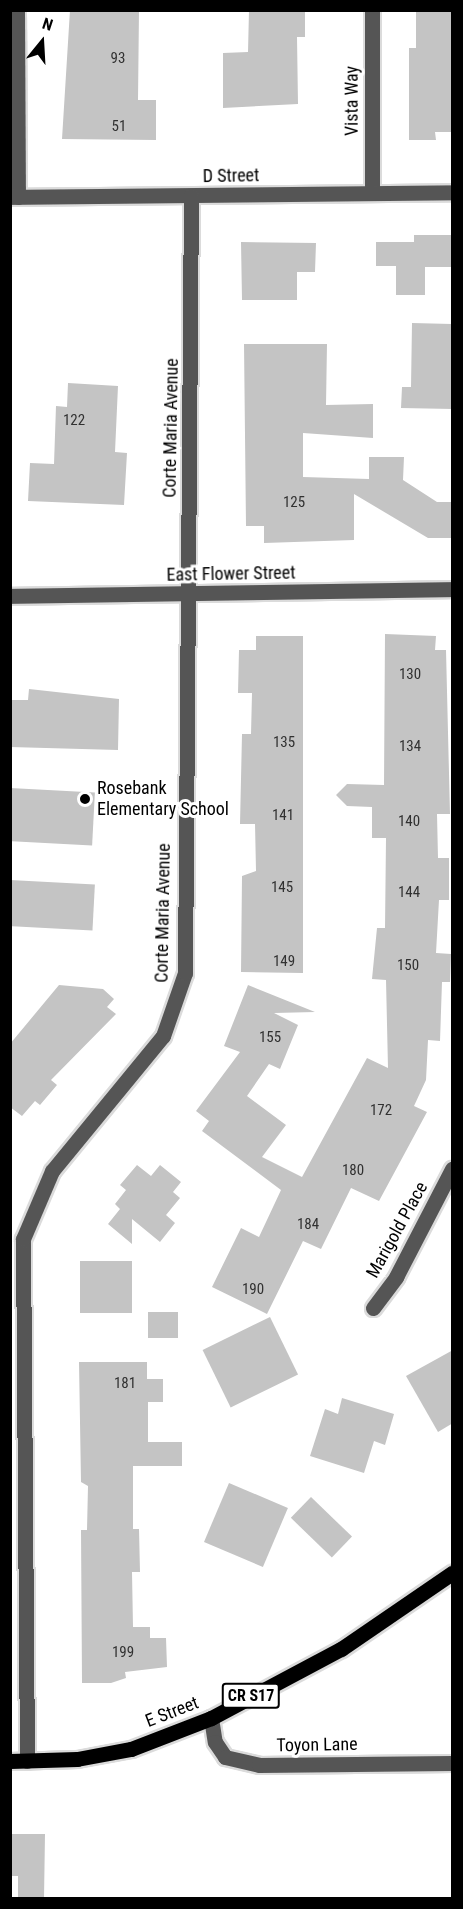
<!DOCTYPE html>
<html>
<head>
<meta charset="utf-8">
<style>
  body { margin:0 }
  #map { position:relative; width:463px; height:1909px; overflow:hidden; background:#fff; font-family:"Roboto Condensed",sans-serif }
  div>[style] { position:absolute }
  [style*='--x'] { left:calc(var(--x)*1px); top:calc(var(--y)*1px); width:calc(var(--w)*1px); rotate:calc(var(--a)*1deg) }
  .building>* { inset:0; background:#c4c4c4; transform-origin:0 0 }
  .roads { filter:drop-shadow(2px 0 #dbdbdb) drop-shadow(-2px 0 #dbdbdb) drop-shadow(0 2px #dbdbdb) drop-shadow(0 -2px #dbdbdb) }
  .minor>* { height:15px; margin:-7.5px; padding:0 7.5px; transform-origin:7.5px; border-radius:7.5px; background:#555 }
  .major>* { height:15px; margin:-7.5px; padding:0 7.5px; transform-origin:7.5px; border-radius:7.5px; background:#000 }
  .dots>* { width:16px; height:16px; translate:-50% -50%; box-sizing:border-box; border:3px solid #fff; border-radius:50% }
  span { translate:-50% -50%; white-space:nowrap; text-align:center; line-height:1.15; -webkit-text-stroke:6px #fff; paint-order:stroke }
  .number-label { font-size:15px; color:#313131 }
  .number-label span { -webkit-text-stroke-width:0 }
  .shield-label span { padding:2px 4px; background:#fff; border:2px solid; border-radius:4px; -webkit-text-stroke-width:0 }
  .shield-label { font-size:16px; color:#000; font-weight:700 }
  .street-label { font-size:18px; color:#000 }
  .poi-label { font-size:18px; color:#000 }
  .left { translate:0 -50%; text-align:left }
  .frame { position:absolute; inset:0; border:12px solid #000; pointer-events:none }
  .north { position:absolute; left:12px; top:12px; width:60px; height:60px; -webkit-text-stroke:4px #fff; paint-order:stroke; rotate:18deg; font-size:16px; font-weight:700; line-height:24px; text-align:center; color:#000 }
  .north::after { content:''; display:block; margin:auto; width:21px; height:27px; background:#000; clip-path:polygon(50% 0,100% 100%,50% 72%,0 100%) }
</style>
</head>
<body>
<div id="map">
  <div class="building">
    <div style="clip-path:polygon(70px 10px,139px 10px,138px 100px,156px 100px,156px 140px,62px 139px)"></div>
    <div style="clip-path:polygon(249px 10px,305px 10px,305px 37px,297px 37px,298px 104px,223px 108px,223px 53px,248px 52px)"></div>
    <div style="clip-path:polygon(416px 10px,453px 10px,453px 132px,435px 132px,436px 140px,409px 140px,409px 48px,416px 48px)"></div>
    <div style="clip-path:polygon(414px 235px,453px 235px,453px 267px,425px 267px,425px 295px,396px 295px,396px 266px,376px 266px,376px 242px,414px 242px)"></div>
    <div style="clip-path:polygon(241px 242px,316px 243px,315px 272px,297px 272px,297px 300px,242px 300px)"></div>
    <div style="clip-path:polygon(412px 323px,452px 324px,453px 409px,401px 408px,402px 387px,411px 387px)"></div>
    <div style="clip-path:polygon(244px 344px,327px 344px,326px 405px,373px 404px,373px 438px,303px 433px,303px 477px,369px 479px,369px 457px,404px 457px,403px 480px,437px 502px,453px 502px,453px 538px,428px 538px,354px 494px,354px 540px,264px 543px,264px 526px,246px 526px)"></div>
    <div style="clip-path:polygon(68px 383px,118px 386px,115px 452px,127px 453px,124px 505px,28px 501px,30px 463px,54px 464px,56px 406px,67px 407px)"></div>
    <div style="clip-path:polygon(385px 634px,436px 636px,435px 650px,446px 650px,450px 814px,437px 814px,438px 858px,449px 858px,449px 900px,439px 900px,436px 953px,451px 954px,450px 982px,442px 982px,440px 1041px,428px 1040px,426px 1080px,414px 1106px,427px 1112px,379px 1201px,351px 1188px,321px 1249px,303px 1241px,267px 1314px,212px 1287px,241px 1228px,259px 1237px,281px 1190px,202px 1131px,209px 1121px,196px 1111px,240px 1052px,224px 1046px,248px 985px,315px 1012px,274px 1013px,298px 1025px,280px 1069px,269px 1064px,247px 1096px,286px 1125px,262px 1157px,302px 1177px,367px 1058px,388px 1068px,386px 980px,372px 979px,377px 928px,385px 928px,386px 838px,372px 838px,372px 807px,347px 806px,336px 795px,347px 784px,384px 785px)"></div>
    <div style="clip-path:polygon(256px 636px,303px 636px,303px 973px,241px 972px,242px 876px,256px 871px,255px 824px,240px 824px,242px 734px,251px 734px,252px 693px,238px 693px,239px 650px,256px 650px)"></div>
    <div style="clip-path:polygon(29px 689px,119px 699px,118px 750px,10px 747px,10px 700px,28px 700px)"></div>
    <div style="left:10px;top:788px;width:85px;height:53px;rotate:3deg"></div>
    <div style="left:10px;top:880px;width:85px;height:46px;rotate:3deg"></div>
    <div style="clip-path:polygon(59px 985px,103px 989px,114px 999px,107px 1007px,116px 1014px,51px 1080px,57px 1085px,40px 1105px,35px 1101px,22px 1116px,10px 1107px,10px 1044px)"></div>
    <div style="clip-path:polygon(137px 1165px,151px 1176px,160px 1165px,181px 1182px,173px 1192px,180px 1198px,166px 1215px,175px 1223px,160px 1242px,132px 1219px,132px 1244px,108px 1224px,120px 1209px,115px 1204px,126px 1190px,120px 1185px)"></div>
    <div style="left:80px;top:1261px;width:52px;height:52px"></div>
    <div style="left:148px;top:1312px;width:30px;height:26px"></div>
    <div style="left:270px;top:1317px;width:64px;height:75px;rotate:64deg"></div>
    <div style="clip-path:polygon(453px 1350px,453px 1423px,438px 1432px,406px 1376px)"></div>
    <div style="clip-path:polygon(79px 1362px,147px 1362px,147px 1379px,163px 1379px,163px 1402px,148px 1402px,148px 1442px,182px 1442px,182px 1466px,133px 1466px,133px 1529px,139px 1529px,140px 1572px,132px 1572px,133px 1627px,150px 1627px,150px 1638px,166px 1638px,167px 1667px,125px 1672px,126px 1678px,111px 1683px,82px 1683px,81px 1530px,87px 1530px,88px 1486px,81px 1482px)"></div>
    <div style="clip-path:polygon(342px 1398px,394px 1414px,385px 1445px,374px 1441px,364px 1473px,310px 1456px,325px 1409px,338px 1414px)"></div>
    <div style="left:229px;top:1483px;width:64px;height:64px;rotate:23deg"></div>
    <div style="left:311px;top:1497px;width:57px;height:29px;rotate:44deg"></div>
    <div style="clip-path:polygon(10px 1834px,45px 1834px,44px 1899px,18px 1899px,18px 1876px,10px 1876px)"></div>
  </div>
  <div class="roads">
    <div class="minor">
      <div style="--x:17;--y:10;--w:187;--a:89.7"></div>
      <div style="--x:372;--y:192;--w:182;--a:-90"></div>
      <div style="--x:10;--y:197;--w:442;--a:-0.6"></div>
      <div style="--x:10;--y:596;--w:442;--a:-0.9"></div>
      <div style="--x:373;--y:1308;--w:39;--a:-53"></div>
      <div style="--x:396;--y:1277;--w:122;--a:-62.6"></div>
      <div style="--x:211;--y:1718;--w:24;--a:81"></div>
      <div style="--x:215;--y:1742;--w:18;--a:56"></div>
      <div style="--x:225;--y:1757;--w:35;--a:13"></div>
      <div style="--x:259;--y:1765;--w:193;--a:-0.6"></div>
      <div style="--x:27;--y:1761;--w:522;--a:-90.44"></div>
      <div style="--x:23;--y:1239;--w:74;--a:-66.9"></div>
      <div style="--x:52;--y:1171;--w:175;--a:-50.6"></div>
      <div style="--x:163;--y:1036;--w:67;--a:-70.8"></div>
      <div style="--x:185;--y:973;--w:777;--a:-89.56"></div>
    </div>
    <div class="major">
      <div style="--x:10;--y:1761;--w:67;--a:-1.7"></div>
      <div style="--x:77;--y:1759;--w:55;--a:-10.5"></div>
      <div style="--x:131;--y:1749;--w:86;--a:-21.2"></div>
      <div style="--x:211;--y:1718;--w:147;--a:-28"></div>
      <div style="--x:341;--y:1649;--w:135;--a:-34.4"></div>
    </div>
  </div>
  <div class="dots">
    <div style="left:85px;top:799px;background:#000"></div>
  </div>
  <div class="number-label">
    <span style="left:118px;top:59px">93</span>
    <span style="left:119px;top:127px">51</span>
    <span style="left:74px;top:421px">122</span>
    <span style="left:294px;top:503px">125</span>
    <span style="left:410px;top:675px">130</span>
    <span style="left:284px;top:743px">135</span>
    <span style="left:410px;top:747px">134</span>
    <span style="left:283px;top:816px">141</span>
    <span style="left:409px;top:822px">140</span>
    <span style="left:282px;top:888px">145</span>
    <span style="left:409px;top:893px">144</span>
    <span style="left:284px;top:962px">149</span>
    <span style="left:408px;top:966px">150</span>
    <span style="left:270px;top:1038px">155</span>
    <span style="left:381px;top:1111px">172</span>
    <span style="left:353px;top:1171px">180</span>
    <span style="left:308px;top:1225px">184</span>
    <span style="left:253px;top:1290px">190</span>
    <span style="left:125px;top:1384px">181</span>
    <span style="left:123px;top:1653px">199</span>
  </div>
  <div class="shield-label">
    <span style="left:251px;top:1696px">CR S17</span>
  </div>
  <div class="street-label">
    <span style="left:352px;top:101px;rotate:-90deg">Vista Way</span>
    <span style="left:231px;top:176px;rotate:-1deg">D Street</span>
    <span style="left:171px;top:428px;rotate:-89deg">Corte Maria Avenue</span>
    <span style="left:231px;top:574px;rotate:-1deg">East Flower Street</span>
    <span style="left:163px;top:913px;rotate:-89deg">Corte Maria Avenue</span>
    <span style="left:397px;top:1230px;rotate:-61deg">Marigold Place</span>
    <span style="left:172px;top:1712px;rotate:-21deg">E Street</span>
    <span style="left:317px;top:1745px;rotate:-1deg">Toyon Lane</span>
  </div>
  <div class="poi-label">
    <span class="left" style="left:97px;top:799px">Rosebank<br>Elementary School</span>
  </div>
  <div class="frame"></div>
  <div class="north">N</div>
</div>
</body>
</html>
